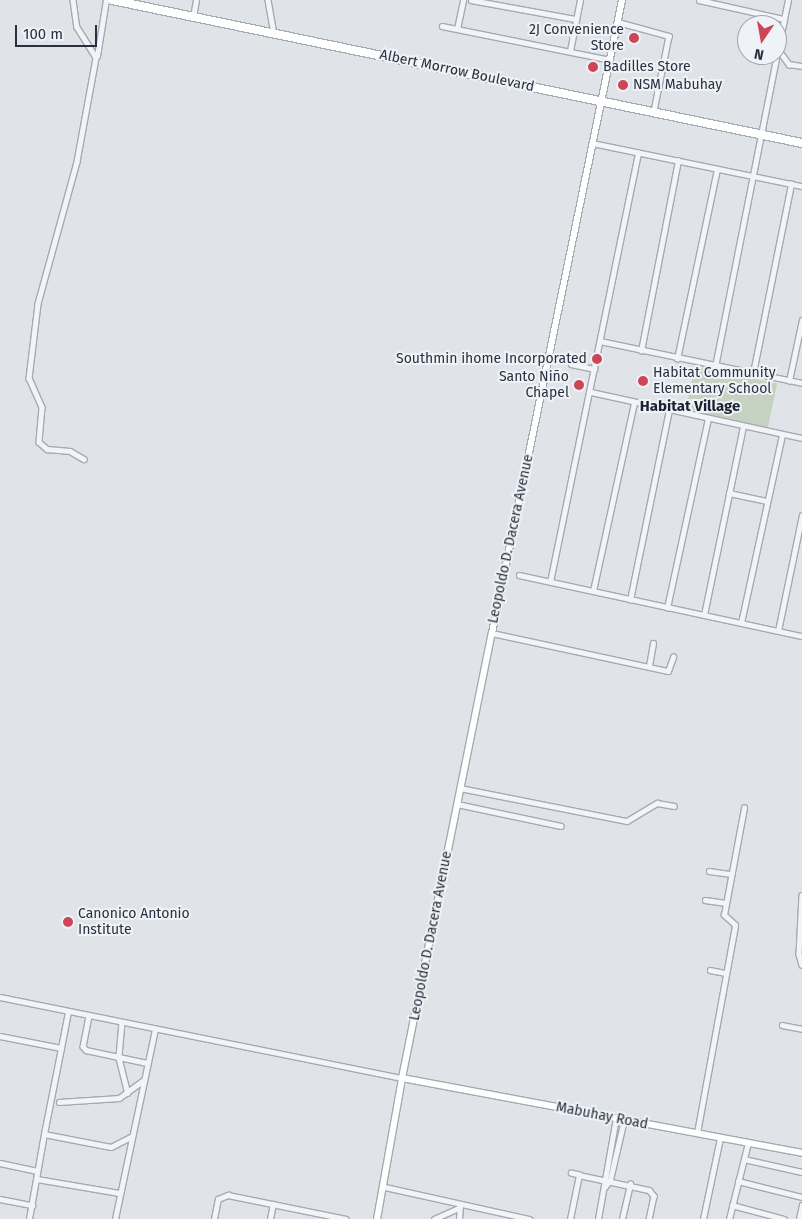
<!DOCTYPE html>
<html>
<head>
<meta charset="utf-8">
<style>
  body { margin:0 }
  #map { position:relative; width:802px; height:1219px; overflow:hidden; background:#e0e3e8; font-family:"Fira Sans",sans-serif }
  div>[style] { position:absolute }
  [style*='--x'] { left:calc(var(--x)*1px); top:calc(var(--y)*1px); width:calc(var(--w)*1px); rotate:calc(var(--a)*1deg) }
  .green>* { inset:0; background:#c5d2c1; transform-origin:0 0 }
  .roads { filter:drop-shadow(1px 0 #a5aab2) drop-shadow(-1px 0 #a5aab2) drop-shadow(0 1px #a5aab2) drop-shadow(0 -1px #a5aab2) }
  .street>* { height:4.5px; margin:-2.25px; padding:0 2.25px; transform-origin:2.25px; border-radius:2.25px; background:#f2f4f7 }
  .secondary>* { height:6px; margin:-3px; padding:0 3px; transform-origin:3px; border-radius:3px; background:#fff }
  .highway>* { height:8px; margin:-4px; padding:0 4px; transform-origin:4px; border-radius:4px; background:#fff }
  .dots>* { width:14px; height:14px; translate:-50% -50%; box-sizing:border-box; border:2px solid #eff2f6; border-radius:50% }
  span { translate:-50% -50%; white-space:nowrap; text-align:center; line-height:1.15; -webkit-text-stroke:4px #eff2f6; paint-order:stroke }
  .poi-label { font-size:14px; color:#29303f }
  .right { translate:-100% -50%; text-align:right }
  .left { translate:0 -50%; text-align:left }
  .street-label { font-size:14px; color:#29303f }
  .neighbourhood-label { font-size:15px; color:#1b2130; font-weight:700 }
  .north { position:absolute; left:737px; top:15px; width:50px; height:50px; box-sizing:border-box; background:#eff2f6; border:1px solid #a0a4ad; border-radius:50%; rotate:192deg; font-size:14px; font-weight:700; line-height:20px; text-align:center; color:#29303f }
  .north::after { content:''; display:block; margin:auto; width:18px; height:22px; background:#cc4657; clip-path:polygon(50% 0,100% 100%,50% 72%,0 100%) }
  .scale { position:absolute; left:15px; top:25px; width:82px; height:22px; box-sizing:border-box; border:2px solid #29303f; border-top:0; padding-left:6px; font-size:15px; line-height:18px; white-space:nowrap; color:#29303f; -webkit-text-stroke:4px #eff2f6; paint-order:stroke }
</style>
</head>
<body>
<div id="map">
  <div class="green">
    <div style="left:695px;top:366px;width:84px;height:45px;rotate:12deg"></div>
  </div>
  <div class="roads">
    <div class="street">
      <div style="--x:73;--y:0;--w:27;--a:82"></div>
      <div style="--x:77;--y:27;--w:36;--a:58"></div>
      <div style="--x:96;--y:58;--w:106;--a:100.4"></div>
      <div style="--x:77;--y:162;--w:147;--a:105.4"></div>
      <div style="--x:38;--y:304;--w:75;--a:96.9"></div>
      <div style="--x:29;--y:378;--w:32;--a:66"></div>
      <div style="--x:42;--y:407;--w:35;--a:95"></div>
      <div style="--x:39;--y:442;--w:11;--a:41"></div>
      <div style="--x:47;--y:449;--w:23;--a:5"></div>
      <div style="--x:70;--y:451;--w:16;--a:30"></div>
      <div style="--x:268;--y:0;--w:34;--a:80"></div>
      <div style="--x:471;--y:0;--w:107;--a:10.3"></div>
      <div style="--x:699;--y:0;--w:87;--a:12.6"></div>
      <div style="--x:784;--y:19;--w:19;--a:-78"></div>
      <div style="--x:193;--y:17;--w:17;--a:-80"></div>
      <div style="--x:618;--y:22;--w:53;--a:15.4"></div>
      <div style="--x:669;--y:36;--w:76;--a:101.3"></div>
      <div style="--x:442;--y:26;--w:171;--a:11.4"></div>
      <div style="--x:457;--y:29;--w:30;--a:-78"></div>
      <div style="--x:778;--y:49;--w:19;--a:54"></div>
      <div style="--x:789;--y:64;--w:13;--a:9"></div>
      <div style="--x:570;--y:51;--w:52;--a:-78.9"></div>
      <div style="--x:777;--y:53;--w:35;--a:-78"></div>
      <div style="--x:97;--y:56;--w:57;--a:-80.9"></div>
      <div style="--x:592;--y:143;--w:214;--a:11.6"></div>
      <div style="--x:600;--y:341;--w:206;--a:11.7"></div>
      <div style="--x:641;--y:351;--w:194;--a:-79"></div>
      <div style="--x:677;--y:359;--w:194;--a:-78.1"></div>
      <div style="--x:571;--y:364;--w:24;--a:12"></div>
      <div style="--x:715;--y:367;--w:318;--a:-78.8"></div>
      <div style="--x:753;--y:373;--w:193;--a:-78.6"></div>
      <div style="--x:789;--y:381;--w:62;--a:-78"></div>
      <div style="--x:591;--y:392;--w:216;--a:12.3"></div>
      <div style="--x:729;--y:493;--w:39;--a:12"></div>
      <div style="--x:519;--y:575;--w:289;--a:12.2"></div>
      <div style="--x:550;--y:582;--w:438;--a:-78.4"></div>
      <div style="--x:593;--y:591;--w:192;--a:-77.7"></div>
      <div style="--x:630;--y:600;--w:194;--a:-78.4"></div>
      <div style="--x:667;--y:608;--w:193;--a:-77.8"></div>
      <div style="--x:704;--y:615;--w:192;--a:-78.3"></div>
      <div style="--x:741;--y:623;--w:192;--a:-77.7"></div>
      <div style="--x:778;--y:631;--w:118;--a:-78.3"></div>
      <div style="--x:492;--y:633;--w:180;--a:12.2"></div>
      <div style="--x:668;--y:671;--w:15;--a:-70"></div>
      <div style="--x:649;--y:666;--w:23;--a:-80"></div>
      <div style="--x:460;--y:788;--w:170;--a:11.2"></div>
      <div style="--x:627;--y:821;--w:35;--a:-31"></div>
      <div style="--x:657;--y:803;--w:17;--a:10"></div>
      <div style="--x:457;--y:804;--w:106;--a:11.9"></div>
      <div style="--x:709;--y:871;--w:22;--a:8"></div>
      <div style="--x:802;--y:895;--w:59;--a:92.9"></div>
      <div style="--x:799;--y:954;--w:11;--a:75"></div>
      <div style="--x:705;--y:900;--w:21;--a:8"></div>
      <div style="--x:710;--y:970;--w:16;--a:11"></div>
      <div style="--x:0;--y:997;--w:410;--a:11.4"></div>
      <div style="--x:89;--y:1016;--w:31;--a:101"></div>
      <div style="--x:83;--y:1046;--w:5;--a:53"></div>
      <div style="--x:86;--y:1050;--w:62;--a:12"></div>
      <div style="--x:122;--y:1022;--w:36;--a:95"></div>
      <div style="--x:119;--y:1058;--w:36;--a:76"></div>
      <div style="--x:782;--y:1025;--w:20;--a:11"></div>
      <div style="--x:0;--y:1036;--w:62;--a:11.1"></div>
      <div style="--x:61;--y:1048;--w:37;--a:-79"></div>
      <div style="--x:59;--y:1102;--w:60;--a:-3.8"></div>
      <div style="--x:119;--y:1098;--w:29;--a:-36"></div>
      <div style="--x:697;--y:1133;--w:211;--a:-79.6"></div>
      <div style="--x:735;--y:925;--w:15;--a:-138"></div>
      <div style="--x:724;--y:915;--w:109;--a:-79.4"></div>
      <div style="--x:44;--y:1134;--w:88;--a:-78.8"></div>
      <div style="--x:744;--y:1159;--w:59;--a:12.6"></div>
      <div style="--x:0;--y:1163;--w:38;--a:12"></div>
      <div style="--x:579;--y:1175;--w:72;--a:12.1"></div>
      <div style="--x:649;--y:1190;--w:8;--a:50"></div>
      <div style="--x:654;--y:1196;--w:24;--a:102"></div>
      <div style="--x:37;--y:1179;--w:83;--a:9.7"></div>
      <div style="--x:738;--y:1181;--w:66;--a:14"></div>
      <div style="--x:385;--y:1187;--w:148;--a:12.5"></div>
      <div style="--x:604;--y:1188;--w:10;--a:-53"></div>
      <div style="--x:610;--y:1180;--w:62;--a:-76.9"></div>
      <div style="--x:0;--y:1199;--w:33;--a:11"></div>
      <div style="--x:732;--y:1205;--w:54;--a:15.1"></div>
      <div style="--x:29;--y:1219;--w:86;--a:-80"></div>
      <div style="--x:44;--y:1134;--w:68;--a:11"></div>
      <div style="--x:111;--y:1147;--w:22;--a:-27"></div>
      <div style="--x:115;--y:1219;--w:194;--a:-78.1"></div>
      <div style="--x:214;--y:1219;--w:20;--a:-79"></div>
      <div style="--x:218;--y:1199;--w:11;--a:-22"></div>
      <div style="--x:228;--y:1195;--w:120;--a:11.5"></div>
      <div style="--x:270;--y:1219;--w:15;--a:-79"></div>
      <div style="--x:434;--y:1219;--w:27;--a:-24"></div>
      <div style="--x:459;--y:1219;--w:14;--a:-86"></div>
      <div style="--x:570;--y:1219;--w:45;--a:-78.4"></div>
      <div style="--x:579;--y:1175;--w:8;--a:-166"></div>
      <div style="--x:598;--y:1219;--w:103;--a:-79.9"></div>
      <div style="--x:622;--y:1219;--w:36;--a:-77"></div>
      <div style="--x:703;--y:1219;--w:83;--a:-78.1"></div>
      <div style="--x:729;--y:1219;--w:78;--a:-76"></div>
      <div style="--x:799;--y:1219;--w:14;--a:-78"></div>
    </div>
    <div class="secondary">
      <div style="--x:402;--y:1078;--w:407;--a:10.6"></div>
      <div style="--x:377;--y:1219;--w:143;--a:-79.9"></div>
      <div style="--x:402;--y:1078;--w:454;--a:-78.6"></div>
      <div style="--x:492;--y:633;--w:646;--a:-78.39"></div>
    </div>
    <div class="highway">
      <div style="--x:112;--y:0;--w:705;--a:11.71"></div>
    </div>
  </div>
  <div class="dots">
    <div style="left:634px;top:38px;background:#cc4657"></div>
    <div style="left:593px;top:67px;background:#cc4657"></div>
    <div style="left:623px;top:85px;background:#cc4657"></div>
    <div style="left:597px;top:359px;background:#cc4657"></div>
    <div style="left:643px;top:381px;background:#cc4657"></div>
    <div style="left:579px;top:385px;background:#cc4657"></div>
    <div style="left:68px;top:922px;background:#cc4657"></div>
  </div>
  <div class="poi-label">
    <span class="right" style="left:624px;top:38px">2J Convenience<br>Store</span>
    <span class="left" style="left:603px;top:67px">Badilles Store</span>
    <span class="left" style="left:633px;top:85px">NSM Mabuhay</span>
    <span class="right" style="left:587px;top:359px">Southmin ihome Incorporated</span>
    <span class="left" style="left:653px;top:381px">Habitat Community<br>Elementary School</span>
    <span class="right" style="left:569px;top:385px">Santo Niño<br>Chapel</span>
    <span class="left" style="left:78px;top:922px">Canonico Antonio<br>Institute</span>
  </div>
  <div class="street-label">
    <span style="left:457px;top:71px;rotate:12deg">Albert Morrow Boulevard</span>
    <span style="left:511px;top:539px;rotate:-78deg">Leopoldo D. Dacera Avenue</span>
    <span style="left:431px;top:936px;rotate:-79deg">Leopoldo D. Dacera Avenue</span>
    <span style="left:602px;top:1116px;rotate:11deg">Mabuhay Road</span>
  </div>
  <div class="neighbourhood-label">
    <span style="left:690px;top:407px">Habitat Village</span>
  </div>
  <div class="north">N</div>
  <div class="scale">100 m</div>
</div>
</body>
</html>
